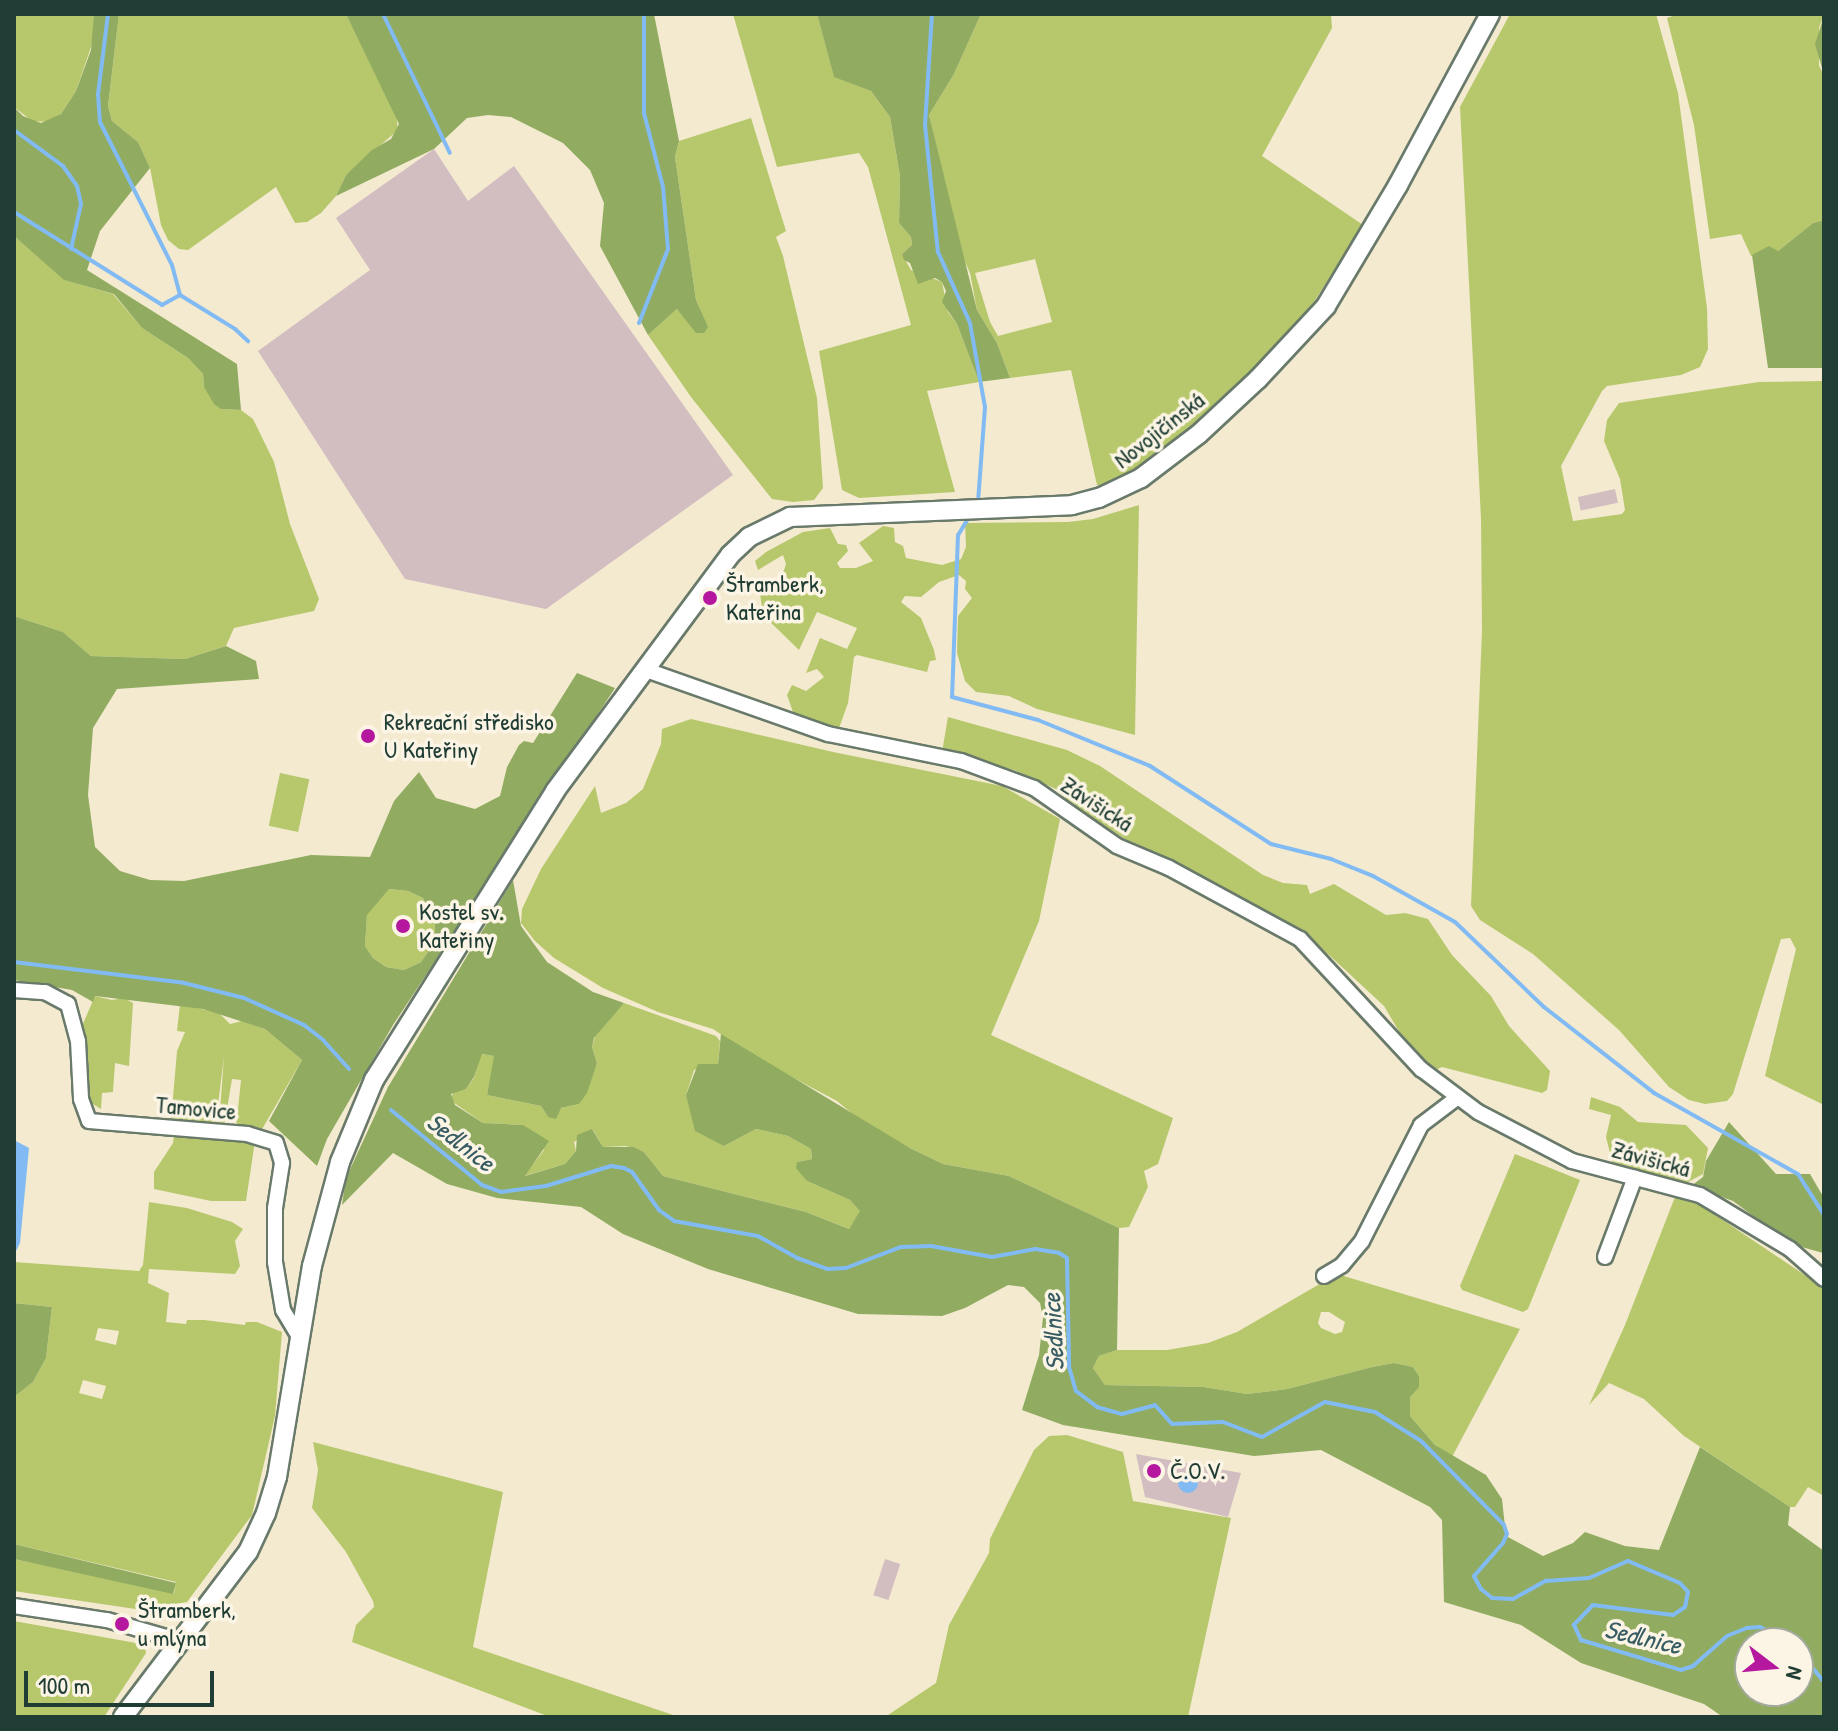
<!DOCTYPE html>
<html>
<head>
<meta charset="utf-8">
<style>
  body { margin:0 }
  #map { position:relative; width:1838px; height:1731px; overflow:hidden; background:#f3ead0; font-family:"Patrick Hand",sans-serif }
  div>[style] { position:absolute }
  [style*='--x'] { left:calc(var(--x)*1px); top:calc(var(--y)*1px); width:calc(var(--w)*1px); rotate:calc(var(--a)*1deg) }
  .industrial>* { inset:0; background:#d2bec1; transform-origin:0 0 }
  .green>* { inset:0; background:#b7c86c; transform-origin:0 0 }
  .forest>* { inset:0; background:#91ac60 }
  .water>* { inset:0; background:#82bbf3 }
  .round { border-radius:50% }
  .stream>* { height:4px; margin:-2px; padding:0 2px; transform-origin:2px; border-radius:2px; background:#82bbf3 }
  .roads { filter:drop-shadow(2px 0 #697a6b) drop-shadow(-2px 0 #697a6b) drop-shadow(0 2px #697a6b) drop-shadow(0 -2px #697a6b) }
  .minor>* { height:14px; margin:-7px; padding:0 7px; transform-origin:7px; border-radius:7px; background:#fff }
  .tertiary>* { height:18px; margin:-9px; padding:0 9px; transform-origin:9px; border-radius:9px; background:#fff }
  .dots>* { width:22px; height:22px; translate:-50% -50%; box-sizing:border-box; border:4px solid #fcf5e5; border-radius:50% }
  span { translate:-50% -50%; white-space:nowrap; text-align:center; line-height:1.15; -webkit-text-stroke:7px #fcf5e5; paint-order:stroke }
  .street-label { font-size:24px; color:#1f3d34 }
  .poi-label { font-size:24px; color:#1f3d34 }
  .left { translate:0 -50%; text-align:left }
  .water-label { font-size:26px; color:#385c64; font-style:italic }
  .frame { position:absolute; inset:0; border:16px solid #1f3d34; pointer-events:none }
  .north { position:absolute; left:1734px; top:1627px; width:80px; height:80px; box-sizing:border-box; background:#fcf5e5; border:2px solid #a4ab9e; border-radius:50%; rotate:106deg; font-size:22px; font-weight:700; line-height:32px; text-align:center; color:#1f3d34 }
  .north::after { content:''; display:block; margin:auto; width:28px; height:36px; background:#b5179e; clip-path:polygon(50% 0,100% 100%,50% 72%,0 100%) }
  .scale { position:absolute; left:24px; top:1671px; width:190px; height:36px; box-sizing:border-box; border:4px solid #1f3d34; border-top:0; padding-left:10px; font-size:24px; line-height:28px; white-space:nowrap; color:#1f3d34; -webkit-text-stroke:6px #fcf5e5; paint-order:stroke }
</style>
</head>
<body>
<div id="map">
  <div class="industrial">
    <div style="clip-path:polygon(434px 149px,468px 201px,514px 166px,733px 475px,546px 609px,405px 579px,258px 351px,370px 270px,336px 218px)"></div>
    <div style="left:1615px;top:489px;width:14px;height:38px;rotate:78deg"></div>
    <div style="clip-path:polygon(1136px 1454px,1241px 1473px,1228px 1517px,1145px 1497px)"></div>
    <div style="left:885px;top:1559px;width:16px;height:38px;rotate:18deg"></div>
  </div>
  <div class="green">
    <div style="clip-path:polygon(14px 14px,94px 14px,94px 38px,76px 91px,61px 114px,50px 122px,32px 121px,14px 107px)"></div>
    <div style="clip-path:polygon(119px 14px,346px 14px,396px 112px,398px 130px,346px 175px,336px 196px,321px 213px,307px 222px,295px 223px,276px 187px,188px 250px,179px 249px,168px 240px,161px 225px,150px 168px,138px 142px,112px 121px,108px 106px)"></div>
    <div style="clip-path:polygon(733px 14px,817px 14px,834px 76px,871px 91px,890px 117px,900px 176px,899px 223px,911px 237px,912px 245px,902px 254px,911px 270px,942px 282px,948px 312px,957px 324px,979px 382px,927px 391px,955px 492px,859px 498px,842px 490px,819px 351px,911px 325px,868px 167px,859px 153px,777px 167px)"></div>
    <div style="clip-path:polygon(evenodd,981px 14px,1331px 14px,1332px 28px,1262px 156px,1363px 225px,1314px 302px,1250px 376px,1152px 461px,1102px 487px,1097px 485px,1071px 370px,1010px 378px,997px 343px,977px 310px,970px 273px,960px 250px,929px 115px,954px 74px,981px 14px,1035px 259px,1052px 322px,998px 336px,990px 322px,975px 273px,1035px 259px)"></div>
    <div style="clip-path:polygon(1510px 14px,1656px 14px,1678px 93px,1707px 308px,1708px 349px,1700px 367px,1681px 375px,1607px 386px,1602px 391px,1561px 466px,1573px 521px,1622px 514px,1625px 510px,1620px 479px,1604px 441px,1607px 420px,1619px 403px,1759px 382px,1824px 381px,1824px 1105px,1765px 1076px,1796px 949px,1790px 938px,1781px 939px,1733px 1094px,1727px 1101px,1705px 1104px,1689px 1100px,1669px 1087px,1619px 1030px,1533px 954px,1480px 920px,1471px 906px,1482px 630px,1481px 519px,1460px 107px)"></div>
    <div style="clip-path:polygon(1678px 14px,1824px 14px,1819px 28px,1819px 66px,1824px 75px,1824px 220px,1813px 223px,1778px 251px,1751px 256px,1741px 234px,1710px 239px,1694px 125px,1667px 18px)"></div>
    <div style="clip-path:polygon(751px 118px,786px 231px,776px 237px,783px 256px,817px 398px,823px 488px,814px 500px,793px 502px,772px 499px,691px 397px,648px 335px,677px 309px,690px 323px,707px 327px,696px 300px,675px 157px,679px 141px)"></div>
    <div style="clip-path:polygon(14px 236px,65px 280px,113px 294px,142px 328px,188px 358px,203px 374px,204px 387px,221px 409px,241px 410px,253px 419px,274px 462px,290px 524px,319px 599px,314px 611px,234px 628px,226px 646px,185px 659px,91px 656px,63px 632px,14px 616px)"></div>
    <div style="clip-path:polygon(1139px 505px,1135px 735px,1037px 709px,1009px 696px,976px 692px,965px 681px,957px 653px,958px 616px,972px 598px,965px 589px,966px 581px,959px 575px,939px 582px,921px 597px,905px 596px,901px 602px,921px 618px,934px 650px,936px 660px,930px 661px,927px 672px,857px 655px,854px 657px,848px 703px,838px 731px,795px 718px,787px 695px,792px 685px,806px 691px,824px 677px,817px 669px,806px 673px,820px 638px,847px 649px,857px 628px,817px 612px,799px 650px,763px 615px,759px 586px,782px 576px,786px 564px,783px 555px,758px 570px,755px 561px,766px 552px,803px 532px,830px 528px,838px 544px,846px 545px,848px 551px,837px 563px,840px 568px,856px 568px,873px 561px,859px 543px,883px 526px,894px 528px,895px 542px,903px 546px,906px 558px,942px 565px,961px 559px,966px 547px,965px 523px,1068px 522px,1093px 519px)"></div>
    <div style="clip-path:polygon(948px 717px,1067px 750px,1100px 766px,1263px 875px,1283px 883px,1307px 885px,1310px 894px,1334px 884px,1386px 915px,1405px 913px,1428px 919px,1452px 955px,1491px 996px,1509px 1026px,1550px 1071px,1547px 1090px,1542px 1093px,1442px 1067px,1435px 1070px,1413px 1055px,1384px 1006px,1328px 954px,1261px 910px,1125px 839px,1058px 796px,1058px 790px,1014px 770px,942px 752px)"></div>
    <div style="clip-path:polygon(691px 719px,833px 752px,1002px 786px,1060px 819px,1039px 921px,991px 1035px,1173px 1118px,1158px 1164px,1144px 1171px,1148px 1187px,1129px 1227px,1119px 1228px,1009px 1176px,943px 1164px,910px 1148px,860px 1120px,837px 1101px,758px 1059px,713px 1029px,658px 1012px,603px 988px,554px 958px,535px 941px,521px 923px,522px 909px,541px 869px,595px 786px,601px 813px,626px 803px,643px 789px,661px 744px,662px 729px)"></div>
    <div style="left:280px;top:773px;width:30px;height:54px;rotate:12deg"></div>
    <div style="clip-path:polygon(388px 889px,408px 891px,423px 898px,435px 925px,434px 943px,421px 962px,404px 970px,386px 967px,373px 958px,365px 946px,367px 914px)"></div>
    <div style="clip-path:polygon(95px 996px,112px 1000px,124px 998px,133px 1003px,129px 1066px,115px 1063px,113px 1092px,102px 1093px,101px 1109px,93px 1104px,86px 1106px,81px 1051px,82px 1026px)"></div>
    <div style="clip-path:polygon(624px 1003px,716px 1036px,720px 1041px,718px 1064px,694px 1070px,686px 1095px,718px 1141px,724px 1146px,756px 1129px,788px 1136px,811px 1149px,812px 1159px,797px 1162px,807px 1181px,850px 1200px,861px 1211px,849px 1229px,806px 1212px,663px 1176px,644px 1152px,626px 1146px,603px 1147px,593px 1130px,574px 1142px,576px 1151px,565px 1164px,524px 1176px,544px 1150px,523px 1125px,483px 1123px,450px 1100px,454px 1091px,466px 1089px,474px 1078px,481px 1054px,495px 1056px,487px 1095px,541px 1106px,548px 1117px,561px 1108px,579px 1104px,597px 1063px,592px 1047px,597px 1030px)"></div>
    <div style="clip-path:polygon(180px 1004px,219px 1013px,230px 1024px,242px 1021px,265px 1029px,302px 1060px,261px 1131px,236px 1128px,241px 1080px,232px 1079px,225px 1121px,224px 1126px,219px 1125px,224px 1056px,216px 1121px,207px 1125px,171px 1121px,177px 1051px,185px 1032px,177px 1031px)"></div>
    <div style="clip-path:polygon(1591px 1097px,1620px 1107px,1638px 1122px,1686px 1125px,1708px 1148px,1703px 1174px,1686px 1183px,1613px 1165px,1606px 1137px,1611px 1115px,1589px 1109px)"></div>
    <div style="clip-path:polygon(174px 1134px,255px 1141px,246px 1201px,211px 1201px,154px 1189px,154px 1172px,173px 1143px)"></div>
    <div style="clip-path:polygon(1515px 1154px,1580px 1180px,1528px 1309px,1523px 1312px,1462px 1290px,1460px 1286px)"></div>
    <div style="clip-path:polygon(1675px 1197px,1702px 1206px,1824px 1288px,1824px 1496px,1808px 1487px,1795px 1507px,1790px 1507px,1684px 1436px,1644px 1399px,1609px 1383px,1589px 1405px,1625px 1325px)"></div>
    <div style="clip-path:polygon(evenodd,149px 1202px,187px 1208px,232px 1222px,243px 1229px,235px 1241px,240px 1266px,235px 1274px,149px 1269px,148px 1283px,169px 1293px,166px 1322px,186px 1324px,187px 1320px,204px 1320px,245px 1325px,246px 1322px,257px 1322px,282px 1332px,275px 1416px,252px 1515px,187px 1602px,142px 1610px,14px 1591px,14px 1559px,174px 1593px,176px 1582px,14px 1544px,14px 1397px,33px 1382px,46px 1358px,52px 1307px,14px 1303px,14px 1262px,139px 1271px,143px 1265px,149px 1202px,98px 1328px,119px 1331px,116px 1345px,95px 1340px,98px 1328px,149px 1202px,83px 1380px,106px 1386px,102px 1399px,79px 1393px,83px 1380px)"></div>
    <div style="clip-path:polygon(evenodd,1337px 1274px,1520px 1329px,1452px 1457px,1435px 1445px,1410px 1416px,1410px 1397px,1419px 1376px,1413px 1367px,1394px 1363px,1372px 1367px,1287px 1389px,1247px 1394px,1204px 1387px,1105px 1385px,1093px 1368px,1099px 1356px,1117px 1350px,1167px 1350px,1208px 1343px,1237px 1332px,1337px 1274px,1321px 1312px,1329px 1312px,1345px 1322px,1342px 1332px,1335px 1334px,1321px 1328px,1318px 1323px,1321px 1312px)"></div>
    <div style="clip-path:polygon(1067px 1435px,1123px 1452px,1133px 1501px,1231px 1518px,1188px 1717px,885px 1717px,936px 1683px,949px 1625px,989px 1553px,990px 1539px,1034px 1450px,1049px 1436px)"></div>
    <div style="clip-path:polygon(313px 1442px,503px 1492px,473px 1647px,679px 1717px,550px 1717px,352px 1642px,356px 1625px,374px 1607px,373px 1601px,346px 1552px,312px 1508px,318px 1470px)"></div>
    <div style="clip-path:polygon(14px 1621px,136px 1643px,145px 1648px,146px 1653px,104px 1717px,14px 1717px)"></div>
  </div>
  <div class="forest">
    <div style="clip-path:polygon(94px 14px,119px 14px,108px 106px,112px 121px,138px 142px,150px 168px,100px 231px,87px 270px,237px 364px,241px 410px,221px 409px,214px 404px,204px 387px,203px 374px,188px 358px,142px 328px,114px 294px,64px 280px,14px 236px,14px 107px,23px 116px,41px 123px,61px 114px,76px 91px,91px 50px)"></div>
    <div style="clip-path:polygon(346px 14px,654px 14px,679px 141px,675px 157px,696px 300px,708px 327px,704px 333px,696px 333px,677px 309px,648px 335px,600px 246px,604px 203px,590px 170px,563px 143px,511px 117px,488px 115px,467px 118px,434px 149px,336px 196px,346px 175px,372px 150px,391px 139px,399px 124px)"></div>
    <div style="clip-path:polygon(817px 14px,981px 14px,954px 74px,929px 115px,977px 310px,997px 343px,1010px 378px,979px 382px,957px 324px,942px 302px,946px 291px,942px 282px,935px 278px,918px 284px,910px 263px,904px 260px,902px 254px,912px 245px,911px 237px,899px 223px,900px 176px,890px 117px,871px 91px,834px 77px)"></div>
    <div style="clip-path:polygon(1824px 16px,1824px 75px,1815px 44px)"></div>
    <div style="clip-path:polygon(1824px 220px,1824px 368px,1768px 368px,1752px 255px,1769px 246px,1778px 251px,1813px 223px)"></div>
    <div style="clip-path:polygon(evenodd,14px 616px,63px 632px,91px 656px,185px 659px,226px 646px,256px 661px,259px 679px,117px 689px,93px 728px,88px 795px,95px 847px,120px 871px,150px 880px,184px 881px,311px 855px,370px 857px,394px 801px,419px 772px,436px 798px,475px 809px,500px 796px,507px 767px,519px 745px,524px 741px,533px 743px,577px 673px,615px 688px,393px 1025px,327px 1139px,317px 1166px,269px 1121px,302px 1060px,265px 1029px,203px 1009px,95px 996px,93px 1002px,72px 990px,14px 980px,14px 616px,389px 889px,408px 891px,423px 898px,435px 925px,434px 943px,421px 962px,404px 970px,386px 967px,373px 958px,365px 946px,367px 915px,389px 889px)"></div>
    <div style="clip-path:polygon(evenodd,513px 880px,521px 926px,547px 962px,593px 992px,624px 1003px,594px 1038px,592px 1047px,597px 1063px,587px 1093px,579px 1104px,561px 1108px,556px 1119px,548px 1117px,541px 1106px,487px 1095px,494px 1056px,482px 1054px,474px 1077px,466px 1089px,451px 1094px,455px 1105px,483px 1123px,523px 1125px,549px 1141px,525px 1176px,565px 1164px,576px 1151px,577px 1135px,592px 1129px,603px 1147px,633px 1147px,644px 1152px,663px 1176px,806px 1212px,849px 1229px,860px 1211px,850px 1200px,807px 1181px,796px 1168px,797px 1162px,812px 1159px,811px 1149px,788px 1136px,756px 1129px,724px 1146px,695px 1131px,686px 1095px,698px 1064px,718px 1064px,721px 1034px,910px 1148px,943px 1164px,1009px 1176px,1119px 1228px,1117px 1350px,1099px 1356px,1093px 1368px,1105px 1385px,1204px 1387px,1247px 1394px,1287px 1389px,1372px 1367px,1394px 1363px,1413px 1367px,1419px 1376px,1419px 1387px,1410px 1397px,1410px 1416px,1435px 1445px,1486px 1475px,1502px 1499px,1506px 1536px,1543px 1556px,1573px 1543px,1585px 1532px,1625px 1546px,1659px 1550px,1700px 1447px,1790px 1507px,1788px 1525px,1824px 1551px,1824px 1717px,1723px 1717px,1704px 1704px,1581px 1663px,1521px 1625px,1444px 1602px,1442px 1520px,1430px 1507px,1321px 1450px,1254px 1456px,1063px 1425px,1022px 1410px,1039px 1355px,1043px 1318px,1040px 1303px,1024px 1287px,1008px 1285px,965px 1308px,942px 1316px,858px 1314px,708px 1269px,623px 1234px,581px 1207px,497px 1198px,447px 1184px,393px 1153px,342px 1205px,346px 1178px,388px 1087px,513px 880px,1750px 1643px,1798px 1643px,1798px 1691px,1750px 1691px,1750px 1643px)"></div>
    <div style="clip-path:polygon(1729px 1122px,1776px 1174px,1810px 1174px,1824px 1198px,1823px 1253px,1791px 1244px,1733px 1201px,1691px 1186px,1703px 1177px,1706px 1161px)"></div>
    <div style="clip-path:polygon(14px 1303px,52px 1307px,46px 1358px,33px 1382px,14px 1397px)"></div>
    <div style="clip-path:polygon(14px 1544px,176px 1583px,173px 1594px,14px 1559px)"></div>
  </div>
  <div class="water">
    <div style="clip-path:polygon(14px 1140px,29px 1148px,20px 1243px,14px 1255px)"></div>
    <div class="round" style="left:1178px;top:1473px;width:20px;height:20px"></div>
  </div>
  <div class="stream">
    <div style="--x:108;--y:14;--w:81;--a:97.1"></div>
    <div style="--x:98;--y:94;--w:28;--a:86"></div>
    <div style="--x:100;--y:122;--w:160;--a:63.3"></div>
    <div style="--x:172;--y:265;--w:31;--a:75"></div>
    <div style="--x:180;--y:295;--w:65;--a:31.7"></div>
    <div style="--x:235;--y:329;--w:18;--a:43"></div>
    <div style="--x:383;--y:14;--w:154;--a:64.3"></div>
    <div style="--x:932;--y:14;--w:111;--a:93.6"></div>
    <div style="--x:925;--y:125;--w:128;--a:84.2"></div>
    <div style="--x:938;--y:252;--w:78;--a:65.7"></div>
    <div style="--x:970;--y:323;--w:85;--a:79.9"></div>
    <div style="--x:985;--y:407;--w:95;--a:94.2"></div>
    <div style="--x:14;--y:130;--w:61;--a:36.3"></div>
    <div style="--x:63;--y:166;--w:24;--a:55"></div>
    <div style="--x:77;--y:186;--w:18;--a:77"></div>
    <div style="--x:81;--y:204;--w:46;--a:102.5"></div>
    <div style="--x:14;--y:212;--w:175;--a:32.1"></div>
    <div style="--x:162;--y:305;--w:21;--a:-29"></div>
    <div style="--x:639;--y:323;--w:79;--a:-68.6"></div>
    <div style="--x:668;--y:249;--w:62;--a:-94.6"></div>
    <div style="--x:663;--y:187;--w:76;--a:-104.4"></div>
    <div style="--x:644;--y:113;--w:99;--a:-90"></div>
    <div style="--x:969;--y:517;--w:21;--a:121"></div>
    <div style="--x:958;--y:535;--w:162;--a:92.1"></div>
    <div style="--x:952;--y:697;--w:89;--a:15"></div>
    <div style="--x:1038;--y:720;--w:121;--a:22.3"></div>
    <div style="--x:1150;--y:766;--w:144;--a:32.8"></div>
    <div style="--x:1271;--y:844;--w:62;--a:14"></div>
    <div style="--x:1331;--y:859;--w:45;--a:22"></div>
    <div style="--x:1373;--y:876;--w:94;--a:29.3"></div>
    <div style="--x:1455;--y:922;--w:123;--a:43.7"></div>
    <div style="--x:1544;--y:1007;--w:140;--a:38"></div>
    <div style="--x:1654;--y:1093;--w:165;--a:29.4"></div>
    <div style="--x:1798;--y:1174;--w:49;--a:57.6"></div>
    <div style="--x:14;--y:962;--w:171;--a:7"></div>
    <div style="--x:184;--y:983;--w:62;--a:14"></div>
    <div style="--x:244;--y:998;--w:66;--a:24.2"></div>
    <div style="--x:304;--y:1025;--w:24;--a:38"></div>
    <div style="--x:323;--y:1040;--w:39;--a:48"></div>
    <div style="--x:391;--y:1110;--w:118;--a:39.5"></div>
    <div style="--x:482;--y:1185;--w:20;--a:20"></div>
    <div style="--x:501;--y:1192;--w:45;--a:-7.6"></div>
    <div style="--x:546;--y:1186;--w:68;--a:-17.1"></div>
    <div style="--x:611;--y:1166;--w:13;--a:9"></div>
    <div style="--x:624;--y:1168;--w:9;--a:27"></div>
    <div style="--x:632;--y:1172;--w:47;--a:54.6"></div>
    <div style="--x:659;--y:1210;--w:19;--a:36"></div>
    <div style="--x:674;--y:1221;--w:85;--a:10.1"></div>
    <div style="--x:758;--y:1236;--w:45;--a:29.4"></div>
    <div style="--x:797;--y:1258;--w:32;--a:20"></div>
    <div style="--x:827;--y:1269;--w:19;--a:-3"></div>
    <div style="--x:846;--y:1268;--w:59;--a:-20.9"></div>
    <div style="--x:901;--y:1247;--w:30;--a:-2"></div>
    <div style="--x:931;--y:1246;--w:62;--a:10.2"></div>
    <div style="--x:992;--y:1257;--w:44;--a:-10.5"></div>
    <div style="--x:1035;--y:1249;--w:24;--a:9"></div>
    <div style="--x:1059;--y:1253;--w:9;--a:32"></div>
    <div style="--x:1067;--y:1258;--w:109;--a:88.9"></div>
    <div style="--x:1069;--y:1367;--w:25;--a:74"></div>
    <div style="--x:1076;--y:1391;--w:26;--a:37"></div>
    <div style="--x:1097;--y:1407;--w:26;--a:16"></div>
    <div style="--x:1122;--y:1414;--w:34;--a:-15"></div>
    <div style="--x:1155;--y:1405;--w:25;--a:48"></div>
    <div style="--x:1172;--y:1424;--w:51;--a:-2.2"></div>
    <div style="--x:1223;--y:1422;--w:42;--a:21"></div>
    <div style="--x:1262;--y:1437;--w:72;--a:-29.1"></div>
    <div style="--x:1325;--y:1402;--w:51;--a:11.3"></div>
    <div style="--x:1375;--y:1412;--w:54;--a:32.2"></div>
    <div style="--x:1421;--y:1441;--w:118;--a:45.3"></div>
    <div style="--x:1504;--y:1525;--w:9;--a:72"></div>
    <div style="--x:1507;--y:1534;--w:10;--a:114"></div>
    <div style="--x:1503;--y:1543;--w:44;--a:131.3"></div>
    <div style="--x:1474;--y:1576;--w:15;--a:62"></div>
    <div style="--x:1481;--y:1589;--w:14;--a:39"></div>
    <div style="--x:1492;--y:1598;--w:21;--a:3"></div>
    <div style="--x:1513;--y:1599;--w:38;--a:-29"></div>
    <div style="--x:1546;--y:1581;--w:43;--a:-4"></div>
    <div style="--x:1589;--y:1578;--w:43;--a:-23.6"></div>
    <div style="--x:1628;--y:1561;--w:56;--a:22.9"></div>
    <div style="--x:1680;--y:1583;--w:12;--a:48"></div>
    <div style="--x:1688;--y:1592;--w:15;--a:101"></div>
    <div style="--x:1685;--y:1607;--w:14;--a:146"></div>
    <div style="--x:1673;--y:1615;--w:81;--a:-172.9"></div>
    <div style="--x:1593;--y:1605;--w:28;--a:134"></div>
    <div style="--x:1574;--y:1625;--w:17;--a:65"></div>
    <div style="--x:1581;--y:1640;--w:104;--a:16.7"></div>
    <div style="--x:1681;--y:1670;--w:13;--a:-18"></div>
    <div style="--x:1693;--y:1666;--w:45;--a:-41.4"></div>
    <div style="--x:1727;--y:1636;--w:22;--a:-22"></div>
    <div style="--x:1747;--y:1628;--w:13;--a:-4"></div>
    <div style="--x:1760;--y:1627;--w:36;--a:27"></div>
    <div style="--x:1798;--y:1650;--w:41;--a:50.9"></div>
  </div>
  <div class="roads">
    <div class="minor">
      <div style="--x:646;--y:670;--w:193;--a:19.4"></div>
      <div style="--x:828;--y:734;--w:136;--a:11.5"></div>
      <div style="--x:961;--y:761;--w:78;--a:20.3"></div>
      <div style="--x:1034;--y:788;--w:101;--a:34.9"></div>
      <div style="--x:1117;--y:846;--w:56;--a:22.9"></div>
      <div style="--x:1169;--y:868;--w:149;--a:28.5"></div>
      <div style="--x:1300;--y:939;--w:178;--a:47.1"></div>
      <div style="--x:1421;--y:1069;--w:71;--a:37"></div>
      <div style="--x:1478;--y:1112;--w:106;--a:27.5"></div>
      <div style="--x:1572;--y:1161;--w:132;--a:14.9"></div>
      <div style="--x:1700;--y:1195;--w:105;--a:31"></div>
      <div style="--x:1790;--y:1249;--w:45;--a:41.4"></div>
      <div style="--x:14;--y:990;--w:31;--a:4"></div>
      <div style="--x:45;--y:992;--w:26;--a:28"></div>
      <div style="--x:68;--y:1004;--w:38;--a:75"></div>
      <div style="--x:78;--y:1041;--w:58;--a:87"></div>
      <div style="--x:81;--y:1099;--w:23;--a:70"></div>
      <div style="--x:89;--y:1121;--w:159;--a:4.7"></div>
      <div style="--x:247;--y:1134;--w:30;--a:17"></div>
      <div style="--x:276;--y:1143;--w:21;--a:73"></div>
      <div style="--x:282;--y:1163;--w:46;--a:98.8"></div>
      <div style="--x:275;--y:1208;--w:54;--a:90"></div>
      <div style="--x:275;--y:1262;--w:49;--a:80.5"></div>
      <div style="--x:283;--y:1310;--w:29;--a:59"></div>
      <div style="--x:1605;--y:1257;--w:85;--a:-69.4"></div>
      <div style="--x:1324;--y:1276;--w:21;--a:-31"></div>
      <div style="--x:1342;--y:1265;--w:31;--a:-50"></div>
      <div style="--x:1362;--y:1241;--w:130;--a:-63"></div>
      <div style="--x:1421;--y:1125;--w:46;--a:-37.1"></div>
      <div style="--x:14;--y:1606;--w:94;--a:8.6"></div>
      <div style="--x:107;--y:1620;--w:76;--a:16"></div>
    </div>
    <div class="tertiary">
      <div style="--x:123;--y:1717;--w:207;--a:-52.9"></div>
      <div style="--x:248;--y:1552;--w:43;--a:-65.2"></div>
      <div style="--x:266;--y:1513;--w:38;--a:-73"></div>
      <div style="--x:277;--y:1477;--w:214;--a:-80.6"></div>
      <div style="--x:312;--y:1266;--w:108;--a:-74.9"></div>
      <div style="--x:340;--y:1162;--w:89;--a:-67.5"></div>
      <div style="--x:374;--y:1080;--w:341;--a:-57.9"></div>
      <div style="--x:555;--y:791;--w:294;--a:-53.4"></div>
      <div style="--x:730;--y:555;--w:26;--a:-43"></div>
      <div style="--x:749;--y:537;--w:46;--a:-26"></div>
      <div style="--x:790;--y:517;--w:282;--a:-2.4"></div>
      <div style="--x:1072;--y:505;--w:28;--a:-15"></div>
      <div style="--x:1099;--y:498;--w:47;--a:-25.5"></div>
      <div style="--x:1141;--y:478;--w:73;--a:-37.2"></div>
      <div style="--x:1199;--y:434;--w:81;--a:-43"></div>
      <div style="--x:1258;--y:379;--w:100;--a:-47"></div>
      <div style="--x:1326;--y:306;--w:141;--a:-59.2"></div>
      <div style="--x:1398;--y:185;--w:194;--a:-61.7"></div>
    </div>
  </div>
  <div class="dots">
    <div style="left:710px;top:598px;background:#b5179e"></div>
    <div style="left:368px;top:736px;background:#b5179e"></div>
    <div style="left:403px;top:926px;background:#b5179e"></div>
    <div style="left:1154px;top:1471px;background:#b5179e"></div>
    <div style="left:122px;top:1624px;background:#b5179e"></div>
  </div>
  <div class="street-label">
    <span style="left:1159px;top:430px;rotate:-38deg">Novojičínská</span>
    <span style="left:1097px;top:804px;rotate:33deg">Závišická</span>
    <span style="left:196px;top:1108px;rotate:5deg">Tamovice</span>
    <span style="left:1651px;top:1159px;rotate:15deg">Závišická</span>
  </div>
  <div class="poi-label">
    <span class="left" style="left:726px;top:598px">Štramberk,<br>Kateřina</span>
    <span class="left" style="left:384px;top:736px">Rekreační středisko<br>U Kateřiny</span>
    <span class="left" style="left:419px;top:926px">Kostel sv.<br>Kateřiny</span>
    <span class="left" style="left:1170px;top:1471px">Č.O.V.</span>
    <span class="left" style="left:138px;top:1624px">Štramberk,<br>u mlýna</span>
  </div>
  <div class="water-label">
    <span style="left:461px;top:1142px;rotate:38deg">Sedlnice</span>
    <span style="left:1053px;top:1332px;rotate:-93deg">Sedlnice</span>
    <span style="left:1643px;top:1637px;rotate:13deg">Sedlnice</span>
  </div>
  <div class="frame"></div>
  <div class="north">N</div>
  <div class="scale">100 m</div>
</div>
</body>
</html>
